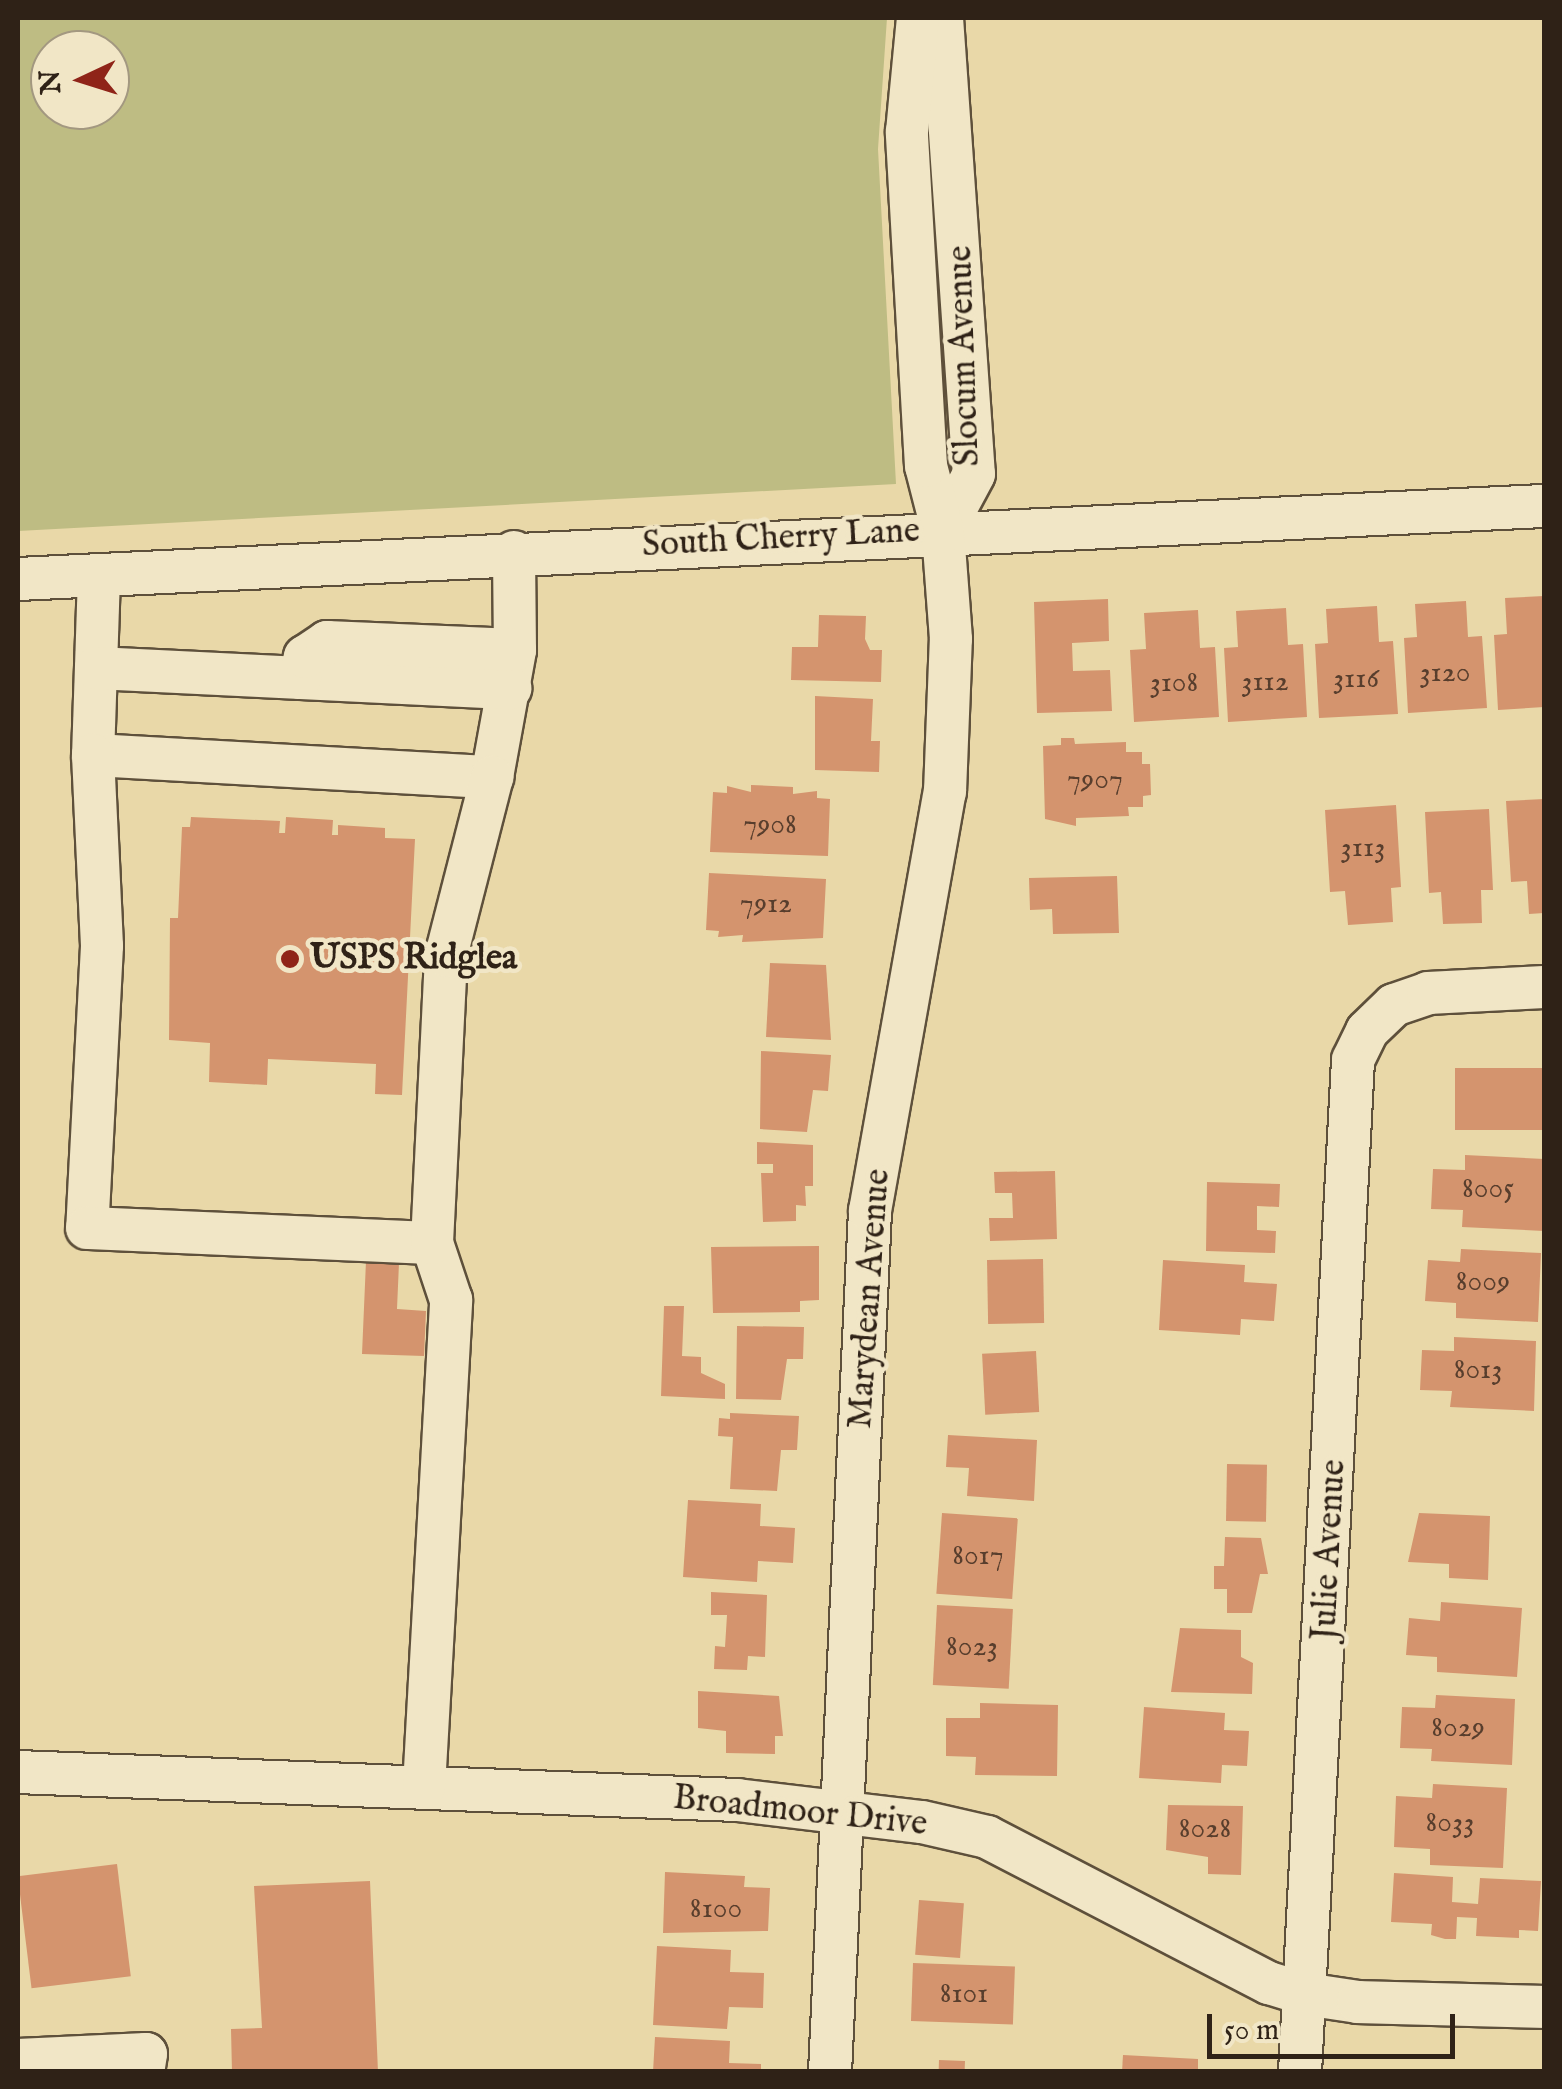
<!DOCTYPE html>
<html>
<head>
<meta charset="utf-8">
<style>
  body { margin:0 }
  #map { position:relative; width:1562px; height:2089px; overflow:hidden; background:#e9d8a8; font-family:"IM FELL English",serif }
  div>[style] { position:absolute }
  [style*='--x'] { left:calc(var(--x)*1px); top:calc(var(--y)*1px); width:calc(var(--w)*1px); rotate:calc(var(--a)*1deg) }
  .green>* { inset:0; background:#bebc83 }
  .building>* { inset:0; background:#d4946e; transform-origin:0 0 }
  .roads { filter:drop-shadow(2px 0 #5e503b) drop-shadow(-2px 0 #5e503b) drop-shadow(0 2px #5e503b) drop-shadow(0 -2px #5e503b) }
  .minor>* { height:42px; margin:-21px; padding:0 21px; transform-origin:21px; border-radius:21px; background:#f1e6c6 }
  .dots>* { width:28px; height:28px; translate:-50% -50%; box-sizing:border-box; border:5px solid #f1e6c6; border-radius:50% }
  span { translate:-50% -50%; white-space:nowrap; text-align:center; line-height:1.15; -webkit-text-stroke:9px #f1e6c6; paint-order:stroke }
  .number-label { font-size:30px; color:#583e2d }
  .number-label span { -webkit-text-stroke-width:0 }
  .street-label { font-size:35px; color:#2f2217 }
  .poi-label { font-size:35px; color:#2f2217; font-weight:700 }
  .left { translate:0 -50%; text-align:left }
  .frame { position:absolute; inset:0; border:20px solid #2f2217; pointer-events:none }
  .north { position:absolute; left:30px; top:30px; width:100px; height:100px; box-sizing:border-box; background:#f1e6c6; border:2px solid #a39880; border-radius:50%; rotate:266deg; font-size:28px; font-weight:700; line-height:40px; text-align:center; color:#2f2217 }
  .north::after { content:''; display:block; margin:auto; width:35px; height:45px; background:#8f2418; clip-path:polygon(50% 0,100% 100%,50% 72%,0 100%) }
  .scale { position:absolute; left:1207px; top:2014px; width:248px; height:45px; box-sizing:border-box; border:5px solid #2f2217; border-top:0; padding-left:12px; font-size:30px; line-height:35px; white-space:nowrap; color:#2f2217; -webkit-text-stroke:8px #f1e6c6; paint-order:stroke }
</style>
</head>
<body>
<div id="map">
  <div class="green">
    <div style="clip-path:polygon(evenodd,18px 18px,887px 18px,878px 149px,896px 484px,18px 531px,18px 18px,50px 50px,110px 50px,110px 110px,50px 110px,50px 50px)"></div>
  </div>
  <div class="building">
    <div style="clip-path:polygon(1544px 596px,1544px 707px,1498px 710px,1494px 635px,1507px 634px,1505px 598px)"></div>
    <div style="clip-path:polygon(1108px 599px,1109px 641px,1072px 643px,1073px 671px,1110px 670px,1112px 711px,1037px 713px,1034px 602px)"></div>
    <div style="clip-path:polygon(1466px 601px,1468px 637px,1482px 636px,1487px 708px,1408px 713px,1404px 638px,1417px 637px,1415px 604px)"></div>
    <div style="clip-path:polygon(1377px 606px,1379px 642px,1393px 641px,1398px 714px,1319px 718px,1315px 644px,1328px 643px,1326px 609px)"></div>
    <div style="clip-path:polygon(1286px 608px,1288px 645px,1303px 644px,1307px 717px,1228px 722px,1224px 648px,1238px 647px,1236px 611px)"></div>
    <div style="clip-path:polygon(1198px 610px,1200px 648px,1215px 647px,1219px 717px,1134px 722px,1130px 650px,1146px 649px,1144px 613px)"></div>
    <div style="clip-path:polygon(819px 615px,866px 616px,865px 639px,870px 650px,882px 650px,881px 682px,791px 680px,792px 647px,818px 647px)"></div>
    <div style="clip-path:polygon(815px 696px,873px 699px,871px 741px,880px 741px,879px 772px,815px 770px)"></div>
    <div style="clip-path:polygon(1061px 738px,1074px 738px,1075px 744px,1126px 742px,1126px 752px,1142px 752px,1142px 764px,1150px 764px,1151px 795px,1143px 796px,1143px 807px,1128px 807px,1129px 816px,1076px 818px,1076px 826px,1045px 819px,1043px 746px,1061px 745px)"></div>
    <div style="clip-path:polygon(751px 785px,793px 787px,793px 794px,817px 791px,817px 798px,830px 799px,828px 856px,710px 852px,713px 792px,727px 793px,727px 786px,751px 792px)"></div>
    <div style="clip-path:polygon(1544px 799px,1544px 913px,1529px 914px,1527px 881px,1511px 882px,1506px 801px)"></div>
    <div style="clip-path:polygon(1396px 805px,1401px 887px,1391px 888px,1393px 922px,1348px 925px,1345px 891px,1330px 892px,1325px 810px)"></div>
    <div style="clip-path:polygon(1489px 809px,1493px 890px,1481px 890px,1482px 923px,1443px 924px,1441px 892px,1429px 893px,1425px 812px)"></div>
    <div style="clip-path:polygon(191px 817px,280px 821px,279px 833px,285px 833px,286px 817px,333px 820px,332px 835px,338px 835px,338px 825px,385px 828px,385px 838px,415px 839px,402px 1095px,375px 1094px,376px 1064px,268px 1059px,267px 1085px,209px 1082px,210px 1043px,169px 1040px,170px 918px,178px 918px,182px 827px,190px 827px)"></div>
    <div style="clip-path:polygon(709px 873px,826px 879px,823px 938px,742px 942px,743px 935px,718px 937px,719px 931px,706px 930px)"></div>
    <div style="clip-path:polygon(1117px 876px,1119px 933px,1053px 934px,1052px 909px,1030px 910px,1029px 878px)"></div>
    <div style="clip-path:polygon(770px 963px,826px 965px,831px 1040px,766px 1037px)"></div>
    <div style="clip-path:polygon(761px 1051px,831px 1055px,828px 1091px,813px 1090px,807px 1132px,760px 1129px)"></div>
    <div style="left:1544px;top:1068px;width:62px;height:89px;rotate:90deg"></div>
    <div style="clip-path:polygon(757px 1142px,813px 1145px,813px 1186px,805px 1186px,806px 1206px,796px 1205px,796px 1221px,763px 1222px,761px 1173px,773px 1173px,773px 1164px,757px 1164px)"></div>
    <div style="clip-path:polygon(1465px 1155px,1544px 1159px,1544px 1231px,1462px 1227px,1463px 1210px,1431px 1209px,1433px 1169px,1465px 1170px)"></div>
    <div style="clip-path:polygon(1055px 1171px,1057px 1239px,990px 1241px,989px 1218px,1013px 1218px,1012px 1193px,995px 1193px,994px 1172px)"></div>
    <div style="clip-path:polygon(1207px 1182px,1280px 1184px,1279px 1207px,1257px 1206px,1257px 1230px,1276px 1231px,1275px 1253px,1206px 1251px)"></div>
    <div style="clip-path:polygon(819px 1246px,819px 1300px,800px 1301px,800px 1312px,713px 1313px,711px 1247px)"></div>
    <div style="clip-path:polygon(1461px 1249px,1541px 1253px,1538px 1322px,1456px 1318px,1456px 1303px,1425px 1301px,1428px 1260px,1460px 1262px)"></div>
    <div style="left:1043px;top:1259px;width:64px;height:56px;rotate:89deg"></div>
    <div style="clip-path:polygon(1163px 1260px,1245px 1265px,1244px 1282px,1277px 1284px,1274px 1321px,1241px 1319px,1240px 1335px,1159px 1330px)"></div>
    <div style="clip-path:polygon(366px 1261px,399px 1263px,397px 1309px,426px 1311px,424px 1356px,362px 1354px)"></div>
    <div style="clip-path:polygon(664px 1306px,684px 1306px,682px 1356px,701px 1357px,701px 1373px,725px 1384px,725px 1399px,661px 1396px)"></div>
    <div style="clip-path:polygon(737px 1326px,804px 1327px,803px 1359px,787px 1359px,781px 1400px,736px 1399px)"></div>
    <div style="clip-path:polygon(1454px 1337px,1536px 1341px,1534px 1411px,1450px 1407px,1452px 1391px,1420px 1390px,1422px 1350px,1454px 1351px)"></div>
    <div style="left:1036px;top:1351px;width:61px;height:54px;rotate:87deg"></div>
    <div style="clip-path:polygon(730px 1413px,799px 1416px,797px 1450px,781px 1450px,777px 1491px,730px 1489px,733px 1437px,718px 1436px,719px 1418px,730px 1419px)"></div>
    <div style="clip-path:polygon(948px 1435px,1037px 1440px,1034px 1501px,967px 1496px,969px 1468px,946px 1467px)"></div>
    <div style="left:1227px;top:1464px;width:40px;height:57px;rotate:1deg"></div>
    <div style="clip-path:polygon(688px 1500px,761px 1504px,760px 1526px,795px 1528px,793px 1563px,758px 1561px,757px 1582px,683px 1577px)"></div>
    <div style="left:942px;top:1513px;width:76px;height:81px;rotate:4deg"></div>
    <div style="clip-path:polygon(1419px 1513px,1490px 1516px,1488px 1580px,1449px 1578px,1449px 1564px,1408px 1562px)"></div>
    <div style="clip-path:polygon(1225px 1537px,1261px 1538px,1268px 1574px,1260px 1574px,1252px 1613px,1227px 1613px,1227px 1589px,1214px 1589px,1214px 1566px,1224px 1566px)"></div>
    <div style="clip-path:polygon(711px 1592px,767px 1595px,765px 1657px,748px 1656px,747px 1670px,714px 1669px,715px 1646px,725px 1647px,727px 1615px,711px 1615px)"></div>
    <div style="clip-path:polygon(1441px 1602px,1522px 1608px,1517px 1677px,1437px 1672px,1437px 1657px,1406px 1655px,1409px 1618px,1440px 1621px)"></div>
    <div style="left:937px;top:1605px;width:76px;height:80px;rotate:3deg"></div>
    <div style="clip-path:polygon(1180px 1628px,1241px 1630px,1241px 1657px,1253px 1663px,1252px 1694px,1171px 1692px)"></div>
    <div style="clip-path:polygon(698px 1691px,779px 1696px,783px 1736px,775px 1736px,775px 1754px,726px 1753px,726px 1731px,698px 1728px)"></div>
    <div style="clip-path:polygon(1436px 1695px,1515px 1699px,1512px 1765px,1431px 1761px,1432px 1749px,1400px 1748px,1402px 1707px,1435px 1708px)"></div>
    <div style="clip-path:polygon(980px 1703px,1058px 1705px,1057px 1776px,975px 1775px,976px 1757px,946px 1756px,946px 1718px,980px 1718px)"></div>
    <div style="clip-path:polygon(1144px 1707px,1225px 1713px,1224px 1730px,1249px 1731px,1247px 1766px,1222px 1765px,1221px 1783px,1139px 1778px)"></div>
    <div style="clip-path:polygon(1433px 1784px,1507px 1788px,1503px 1868px,1430px 1865px,1430px 1849px,1394px 1847px,1396px 1796px,1432px 1798px)"></div>
    <div style="clip-path:polygon(1168px 1805px,1243px 1806px,1241px 1875px,1208px 1874px,1208px 1857px,1166px 1850px)"></div>
    <div style="left:117px;top:1864px;width:113px;height:100px;rotate:83deg"></div>
    <div style="clip-path:polygon(665px 1872px,745px 1876px,744px 1887px,770px 1888px,768px 1931px,663px 1933px)"></div>
    <div style="clip-path:polygon(1394px 1873px,1453px 1877px,1452px 1902px,1478px 1904px,1480px 1878px,1541px 1881px,1538px 1931px,1519px 1930px,1519px 1938px,1476px 1936px,1477px 1918px,1457px 1917px,1456px 1939px,1445px 1939px,1431px 1935px,1432px 1924px,1391px 1922px)"></div>
    <div style="clip-path:polygon(370px 1881px,378px 2072px,232px 2072px,231px 2029px,262px 2028px,254px 1886px)"></div>
    <div style="left:919px;top:1900px;width:45px;height:55px;rotate:4deg"></div>
    <div style="clip-path:polygon(657px 1946px,731px 1950px,730px 1972px,764px 1973px,763px 2008px,729px 2007px,727px 2029px,653px 2025px)"></div>
    <div style="left:913px;top:1963px;width:102px;height:58px;rotate:2deg"></div>
    <div style="clip-path:polygon(655px 2037px,730px 2041px,729px 2063px,761px 2064px,761px 2072px,653px 2072px)"></div>
    <div style="clip-path:polygon(1123px 2055px,1198px 2059px,1198px 2072px,1122px 2072px)"></div>
    <div style="left:939px;top:2060px;width:26px;height:12px;rotate:2deg"></div>
  </div>
  <div class="roads">
    <div class="minor">
      <div style="--x:942;--y:18;--w:457;--a:86"></div>
      <div style="--x:974;--y:474;--w:66;--a:118.1"></div>
      <div style="--x:99;--y:576;--w:179;--a:91.9"></div>
      <div style="--x:93;--y:755;--w:400;--a:3.2"></div>
      <div style="--x:492;--y:777;--w:129;--a:-79.7"></div>
      <div style="--x:515;--y:650;--w:98;--a:-90.6"></div>
      <div style="--x:18;--y:579;--w:1528;--a:-2.74"></div>
      <div style="--x:96;--y:668;--w:415;--a:2.8"></div>
      <div style="--x:300;--y:678;--w:22;--a:-77"></div>
      <div style="--x:305;--y:657;--w:27;--a:-34"></div>
      <div style="--x:327;--y:642;--w:188;--a:2.4"></div>
      <div style="--x:93;--y:755;--w:191;--a:87.3"></div>
      <div style="--x:102;--y:946;--w:282;--a:93"></div>
      <div style="--x:87;--y:1228;--w:345;--a:2.5"></div>
      <div style="--x:18;--y:1772;--w:720;--a:2.23"></div>
      <div style="--x:737;--y:1800;--w:186;--a:6.8"></div>
      <div style="--x:922;--y:1822;--w:67;--a:13"></div>
      <div style="--x:987;--y:1837;--w:318;--a:27.4"></div>
      <div style="--x:1269;--y:1983;--w:38;--a:17"></div>
      <div style="--x:1305;--y:1994;--w:54;--a:8.6"></div>
      <div style="--x:1358;--y:2002;--w:186;--a:1.5"></div>
      <div style="--x:424;--y:1787;--w:488;--a:-86.8"></div>
      <div style="--x:451;--y:1300;--w:60;--a:-108.4"></div>
      <div style="--x:432;--y:1243;--w:287;--a:-87.2"></div>
      <div style="--x:446;--y:956;--w:185;--a:-75.6"></div>
      <div style="--x:18;--y:2060;--w:128;--a:-2.7"></div>
      <div style="--x:146;--y:2054;--w:18;--a:99"></div>
      <div style="--x:830;--y:2072;--w:862;--a:-87.34"></div>
      <div style="--x:870;--y:1211;--w:426;--a:-79.9"></div>
      <div style="--x:945;--y:792;--w:153;--a:-87.8"></div>
      <div style="--x:951;--y:639;--w:107;--a:-94.3"></div>
      <div style="--x:943;--y:532;--w:68;--a:-104.4"></div>
      <div style="--x:926;--y:466;--w:335;--a:-93.3"></div>
      <div style="--x:907;--y:132;--w:115;--a:-84.5"></div>
      <div style="--x:1300;--y:2072;--w:1013;--a:-87"></div>
      <div style="--x:1353;--y:1060;--w:32;--a:-64"></div>
      <div style="--x:1367;--y:1031;--w:37;--a:-44"></div>
      <div style="--x:1394;--y:1005;--w:36;--a:-19"></div>
      <div style="--x:1428;--y:993;--w:116;--a:-3"></div>
    </div>
  </div>
  <div class="dots">
    <div style="left:290px;top:959px;background:#8f2418"></div>
  </div>
  <div class="number-label">
    <span style="left:1445px;top:673px">3120</span>
    <span style="left:1356px;top:679px">3116</span>
    <span style="left:1265px;top:682px">3112</span>
    <span style="left:1174px;top:683px">3108</span>
    <span style="left:1095px;top:780px">7907</span>
    <span style="left:770px;top:825px">7908</span>
    <span style="left:1363px;top:848px">3113</span>
    <span style="left:766px;top:904px">7912</span>
    <span style="left:1488px;top:1189px">8005</span>
    <span style="left:1483px;top:1282px">8009</span>
    <span style="left:1478px;top:1370px">8013</span>
    <span style="left:978px;top:1556px">8017</span>
    <span style="left:972px;top:1647px">8023</span>
    <span style="left:1458px;top:1728px">8029</span>
    <span style="left:1450px;top:1823px">8033</span>
    <span style="left:1205px;top:1829px">8028</span>
    <span style="left:716px;top:1909px">8100</span>
    <span style="left:964px;top:1994px">8101</span>
  </div>
  <div class="street-label">
    <span style="left:965px;top:356px;rotate:-92deg">Slocum Avenue</span>
    <span style="left:781px;top:539px;rotate:-3deg">South Cherry Lane</span>
    <span style="left:870px;top:1299px;rotate:-86deg">Marydean Avenue</span>
    <span style="left:1330px;top:1550px;rotate:-87deg">Julie Avenue</span>
    <span style="left:800px;top:1812px;rotate:6deg">Broadmoor Drive</span>
  </div>
  <div class="poi-label">
    <span class="left" style="left:310px;top:959px">USPS Ridglea</span>
  </div>
  <div class="frame"></div>
  <div class="north">N</div>
  <div class="scale">50 m</div>
</div>
</body>
</html>
